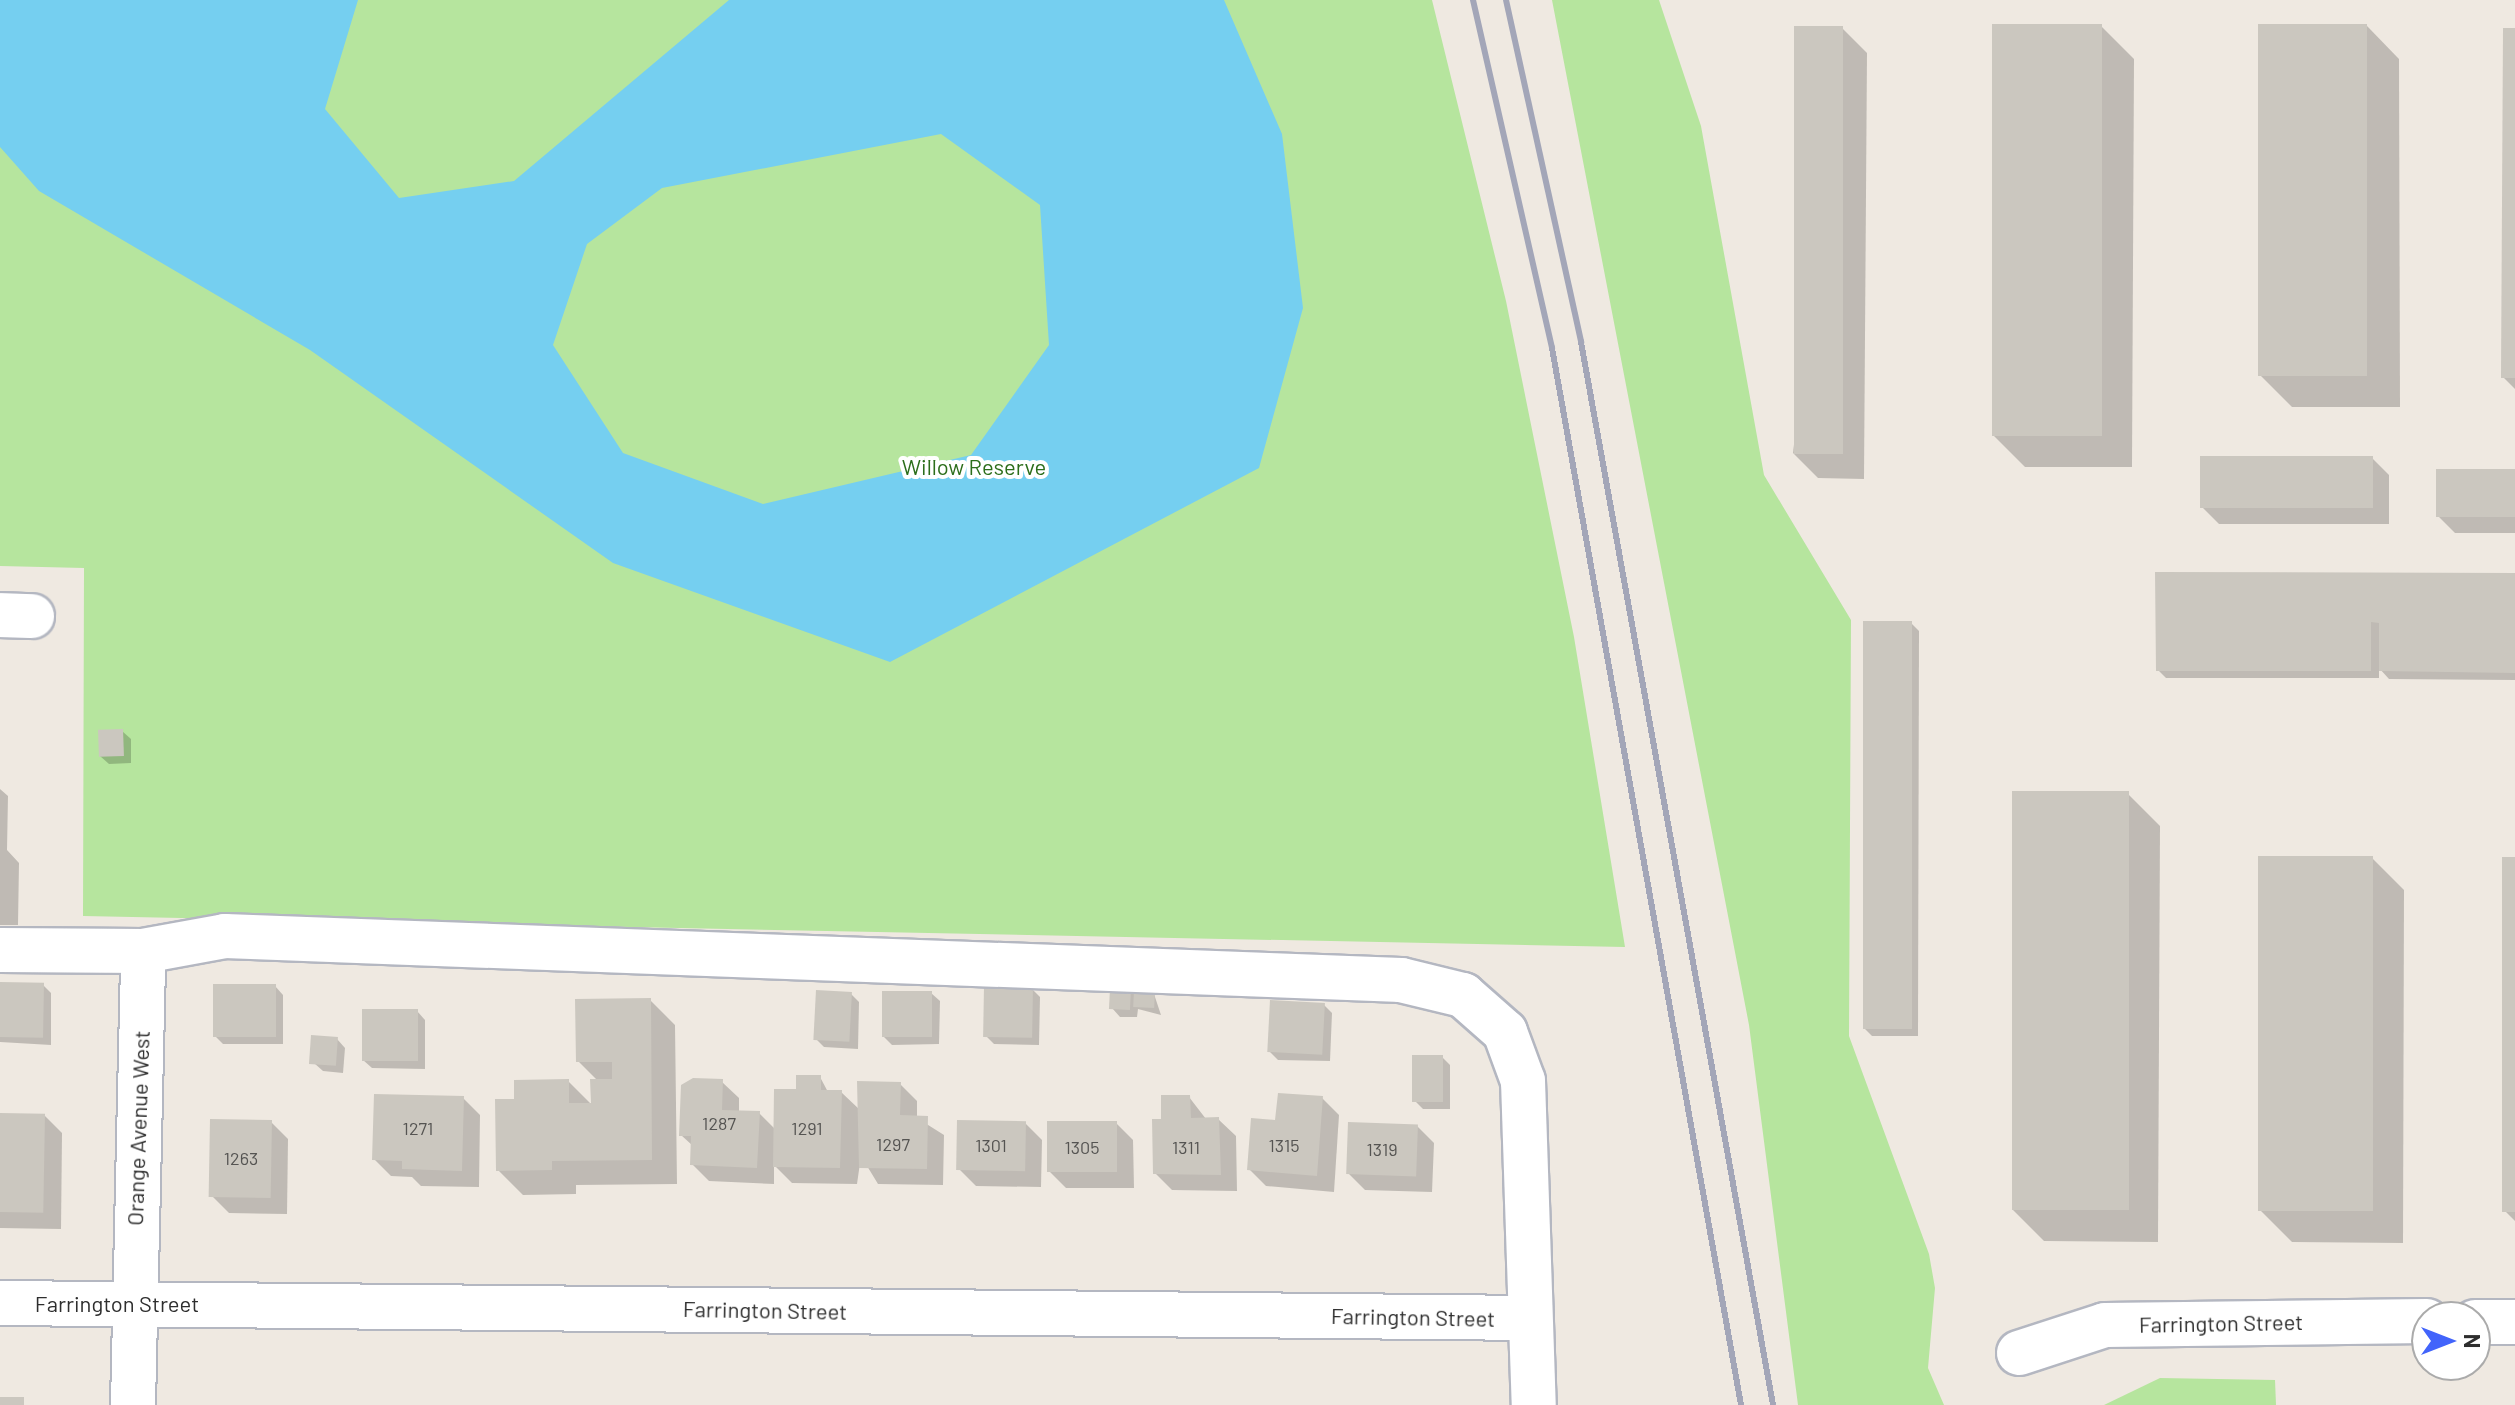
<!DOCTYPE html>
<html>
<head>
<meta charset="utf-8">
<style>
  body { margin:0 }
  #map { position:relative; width:2515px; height:1405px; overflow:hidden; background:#efe9e1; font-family:Barlow,sans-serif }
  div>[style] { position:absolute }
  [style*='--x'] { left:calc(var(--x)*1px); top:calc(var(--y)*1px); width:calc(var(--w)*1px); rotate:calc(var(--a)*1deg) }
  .green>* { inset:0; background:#b6e59e }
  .water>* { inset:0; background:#75cff0 }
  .shadow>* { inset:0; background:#0003 }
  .building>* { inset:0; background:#cbc7bf; transform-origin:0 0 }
  .roads { filter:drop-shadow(2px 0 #b4b7c1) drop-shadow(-2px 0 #b4b7c1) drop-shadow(0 2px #b4b7c1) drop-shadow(0 -2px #b4b7c1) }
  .minor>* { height:44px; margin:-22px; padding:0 22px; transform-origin:22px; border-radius:22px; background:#fff }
  .rail>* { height:6px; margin:-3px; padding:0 3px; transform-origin:3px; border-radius:3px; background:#a3a6b8 }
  span { translate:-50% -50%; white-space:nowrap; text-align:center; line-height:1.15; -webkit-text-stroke:8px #fff; paint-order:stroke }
  .number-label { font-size:18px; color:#555452 }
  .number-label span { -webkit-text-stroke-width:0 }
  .park-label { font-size:22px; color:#2c6e1b }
  .street-label { font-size:22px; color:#2e2e2e }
  .north { position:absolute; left:2411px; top:1301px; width:80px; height:80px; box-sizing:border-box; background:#fff; border:2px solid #ababab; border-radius:50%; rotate:90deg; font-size:22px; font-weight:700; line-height:32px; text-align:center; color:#2e2e2e }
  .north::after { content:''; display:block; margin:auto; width:28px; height:36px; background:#4264fb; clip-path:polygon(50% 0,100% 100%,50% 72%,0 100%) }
</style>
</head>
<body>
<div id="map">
  <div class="green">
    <div style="clip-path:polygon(0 0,1432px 0,1506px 301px,1574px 637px,1625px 947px,83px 916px,84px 568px,0 566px)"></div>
    <div style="clip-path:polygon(1552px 0,1659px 0,1701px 126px,1764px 475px,1851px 620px,1849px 1036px,1929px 1254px,1935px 1288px,1928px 1368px,1944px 1405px,1798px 1405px,1749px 1025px)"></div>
    <div style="clip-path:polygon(2160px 1378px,2275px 1380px,2276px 1405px,2104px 1405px)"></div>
  </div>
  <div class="water">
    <div style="clip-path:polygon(evenodd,0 0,358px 0,325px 109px,399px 198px,514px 181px,729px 0,1224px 0,1282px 134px,1303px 308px,1259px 468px,890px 662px,613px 563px,310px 350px,39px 191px,0 147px,0 0,941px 134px,1040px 205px,1049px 345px,971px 455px,763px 504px,623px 453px,553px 345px,587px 244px,662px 188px,941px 134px)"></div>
  </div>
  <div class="shadow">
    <div style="clip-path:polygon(2101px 26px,2134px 59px,2132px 467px,2025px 467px,1993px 435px)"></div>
    <div style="clip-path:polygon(2367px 26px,2399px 59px,2400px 407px,2292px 407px,2260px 375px)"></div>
    <div style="clip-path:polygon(1842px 28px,1867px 53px,1864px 479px,1818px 478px,1793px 453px)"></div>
    <div style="clip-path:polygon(2515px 30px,2515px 389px,2503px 377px)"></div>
    <div style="clip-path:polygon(2372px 458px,2389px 475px,2389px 524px,2219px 524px,2202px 507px)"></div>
    <div style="clip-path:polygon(2515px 471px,2515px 533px,2455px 533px,2438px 516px)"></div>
    <div style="clip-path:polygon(2515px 575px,2515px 680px,2389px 679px,2379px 668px,2379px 678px,2166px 678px,2158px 670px)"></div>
    <div style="clip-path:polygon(1911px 623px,1919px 631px,1918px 1036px,1872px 1036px,1864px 1028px)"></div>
    <div style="clip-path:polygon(122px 731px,131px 739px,131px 763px,109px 764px,100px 756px)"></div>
    <div style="clip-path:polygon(0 789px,8px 796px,7px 850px,19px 863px,18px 925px,0 925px)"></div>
    <div style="clip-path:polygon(2128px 794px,2160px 826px,2158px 1242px,2044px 1241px,2012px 1209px)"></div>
    <div style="clip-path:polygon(2372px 858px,2404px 890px,2403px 1243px,2292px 1242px,2260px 1210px)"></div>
    <div style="clip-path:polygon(2515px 860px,2515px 1221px,2505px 1211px)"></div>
    <div style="clip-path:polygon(0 984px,43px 985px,51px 993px,51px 1045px,0 1042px)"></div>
    <div style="clip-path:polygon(275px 986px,283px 995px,283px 1044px,223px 1044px,215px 1036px)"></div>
    <div style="clip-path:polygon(1032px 989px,1040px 997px,1039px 1045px,994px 1044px,986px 1036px)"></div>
    <div style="clip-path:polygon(1130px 992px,1154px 994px,1161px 1015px,1138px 1009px,1137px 1017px,1120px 1017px,1112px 1008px)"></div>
    <div style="clip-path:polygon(931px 993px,940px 1001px,939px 1044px,892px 1045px,884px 1037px)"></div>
    <div style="clip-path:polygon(851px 994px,859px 1002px,858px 1049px,824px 1047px,816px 1039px)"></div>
    <div style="clip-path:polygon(650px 1000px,675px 1025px,677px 1184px,576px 1185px,576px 1194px,523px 1195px,498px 1170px,516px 1101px,568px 1081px,593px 1106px,598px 1081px,578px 1061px)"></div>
    <div style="clip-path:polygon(1324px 1005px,1332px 1013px,1330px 1061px,1278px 1060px,1270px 1052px)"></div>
    <div style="clip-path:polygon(417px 1011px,425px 1020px,425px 1069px,372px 1068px,363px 1060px)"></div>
    <div style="clip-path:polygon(337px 1039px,345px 1048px,343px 1073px,323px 1071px,314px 1063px)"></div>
    <div style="clip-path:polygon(1442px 1057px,1450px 1065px,1450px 1109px,1423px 1109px,1415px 1101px)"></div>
    <div style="clip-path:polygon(820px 1077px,828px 1092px,841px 1092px,860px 1110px,900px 1084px,917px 1101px,917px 1118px,944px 1135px,943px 1185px,878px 1184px,861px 1156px,857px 1184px,792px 1183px,774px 1165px,774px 1184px,709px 1181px,692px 1164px,693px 1146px,681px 1135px,722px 1082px,739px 1098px,739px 1112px,759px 1113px,775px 1129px,798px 1091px)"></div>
    <div style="clip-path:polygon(1189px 1097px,1206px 1119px,1218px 1119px,1236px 1136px,1237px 1191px,1172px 1190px,1155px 1173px,1163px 1121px)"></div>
    <div style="clip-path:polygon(463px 1098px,480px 1115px,479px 1187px,421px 1186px,412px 1177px,391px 1176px,374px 1159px)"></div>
    <div style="clip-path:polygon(1322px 1098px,1339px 1115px,1334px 1192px,1266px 1186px,1249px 1169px,1277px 1122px)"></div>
    <div style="clip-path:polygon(0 1115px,45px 1116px,62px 1133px,61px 1229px,0 1228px)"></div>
    <div style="clip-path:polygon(271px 1122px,288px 1139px,287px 1214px,229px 1213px,212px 1196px)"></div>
    <div style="clip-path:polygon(1025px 1123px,1042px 1140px,1041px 1187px,976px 1186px,959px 1169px)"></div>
    <div style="clip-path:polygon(1116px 1123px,1133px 1140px,1134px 1188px,1066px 1188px,1049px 1171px)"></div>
    <div style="clip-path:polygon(1417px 1126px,1434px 1143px,1432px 1192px,1365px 1190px,1348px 1173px)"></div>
  </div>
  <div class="building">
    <div style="left:1992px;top:24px;width:110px;height:412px"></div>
    <div style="left:2258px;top:24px;width:109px;height:352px"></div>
    <div style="left:1794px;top:26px;width:49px;height:428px"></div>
    <div style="clip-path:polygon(2503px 28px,2515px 28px,2515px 378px,2501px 378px)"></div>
    <div style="left:2200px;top:456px;width:173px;height:52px"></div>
    <div style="left:2436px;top:469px;width:79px;height:48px"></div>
    <div style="clip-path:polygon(2155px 572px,2515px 573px,2515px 673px,2379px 671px,2379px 623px,2371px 622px,2371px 671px,2156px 671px)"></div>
    <div style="left:1863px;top:621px;width:49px;height:408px"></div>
    <div style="left:123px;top:729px;width:27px;height:25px;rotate:88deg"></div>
    <div style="left:2012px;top:791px;width:117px;height:419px"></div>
    <div style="left:2258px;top:856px;width:115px;height:355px"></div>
    <div style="left:2502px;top:857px;width:13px;height:355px"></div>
    <div style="left:0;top:982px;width:44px;height:55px;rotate:1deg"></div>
    <div style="left:213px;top:984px;width:63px;height:53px"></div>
    <div style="left:984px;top:986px;width:49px;height:51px;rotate:1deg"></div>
    <div style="left:1110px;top:989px;width:21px;height:20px;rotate:3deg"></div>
    <div style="left:816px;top:990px;width:36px;height:50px;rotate:3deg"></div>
    <div style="left:882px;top:991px;width:50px;height:46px"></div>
    <div style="left:1134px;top:991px;width:21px;height:16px;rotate:3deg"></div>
    <div style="clip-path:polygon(651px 998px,652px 1160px,552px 1161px,552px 1170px,496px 1171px,495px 1099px,514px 1099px,514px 1080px,569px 1079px,569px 1103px,591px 1103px,590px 1079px,612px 1079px,612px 1062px,576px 1062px,575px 999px)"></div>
    <div style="left:1270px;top:1000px;width:55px;height:52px;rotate:3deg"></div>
    <div style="left:362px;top:1009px;width:56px;height:52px"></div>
    <div style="left:311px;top:1035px;width:27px;height:29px;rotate:4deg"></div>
    <div style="left:1412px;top:1055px;width:31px;height:47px"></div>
    <div style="clip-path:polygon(796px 1075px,821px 1075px,821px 1090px,842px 1090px,840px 1168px,773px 1167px,774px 1089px,796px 1089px)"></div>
    <div style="clip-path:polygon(693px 1078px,723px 1079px,722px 1110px,760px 1111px,757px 1168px,690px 1165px,691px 1136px,679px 1136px,681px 1085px)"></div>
    <div style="clip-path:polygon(857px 1081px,901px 1082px,900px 1115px,928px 1116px,927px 1169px,859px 1168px)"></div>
    <div style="clip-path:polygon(1278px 1093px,1323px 1096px,1317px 1176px,1247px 1170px,1251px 1118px,1275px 1120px)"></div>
    <div style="clip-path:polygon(374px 1094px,464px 1096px,462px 1171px,402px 1169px,402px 1161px,372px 1160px)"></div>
    <div style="clip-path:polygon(1161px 1095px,1190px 1095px,1191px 1118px,1219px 1117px,1221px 1175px,1153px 1174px,1152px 1119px,1161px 1119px)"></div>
    <div style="left:0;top:1113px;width:45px;height:99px;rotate:1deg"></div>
    <div style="left:210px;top:1119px;width:62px;height:78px;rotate:1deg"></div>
    <div style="left:957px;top:1120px;width:69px;height:50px;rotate:1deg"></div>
    <div style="left:1047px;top:1121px;width:70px;height:51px"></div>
    <div style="left:1348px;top:1122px;width:70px;height:52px;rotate:2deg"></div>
    <div style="left:0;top:1397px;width:24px;height:8px"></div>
  </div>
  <div class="roads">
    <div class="minor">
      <div style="--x:0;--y:615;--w:32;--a:2"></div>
      <div style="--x:0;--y:950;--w:143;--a:0.4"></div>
      <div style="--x:143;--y:951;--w:83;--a:-10.4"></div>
      <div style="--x:225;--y:936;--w:1177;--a:2.14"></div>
      <div style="--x:1401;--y:980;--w:64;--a:13.6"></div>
      <div style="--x:1463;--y:995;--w:56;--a:41.4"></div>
      <div style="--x:1505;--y:1032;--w:52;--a:69.8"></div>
      <div style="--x:1523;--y:1081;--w:324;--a:88.1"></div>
      <div style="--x:0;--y:1303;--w:1530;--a:0.56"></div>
      <div style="--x:2475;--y:1322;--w:40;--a:0"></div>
      <div style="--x:2019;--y:1353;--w:90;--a:-18"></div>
      <div style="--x:2105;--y:1325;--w:322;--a:-0.7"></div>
      <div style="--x:133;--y:1405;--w:454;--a:-88.7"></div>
    </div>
  </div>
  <div class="rail">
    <div style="--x:1473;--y:0;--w:357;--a:77.2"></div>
    <div style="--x:1552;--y:348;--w:1074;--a:79.86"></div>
    <div style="--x:1506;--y:0;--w:350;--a:77.6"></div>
    <div style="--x:1581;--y:342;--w:1080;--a:79.76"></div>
  </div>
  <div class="number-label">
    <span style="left:719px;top:1123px">1287</span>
    <span style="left:418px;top:1128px">1271</span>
    <span style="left:807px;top:1128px">1291</span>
    <span style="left:893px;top:1144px">1297</span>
    <span style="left:991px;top:1145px">1301</span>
    <span style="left:1284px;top:1145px">1315</span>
    <span style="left:1082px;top:1147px">1305</span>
    <span style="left:1186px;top:1147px">1311</span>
    <span style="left:1382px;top:1149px">1319</span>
    <span style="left:241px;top:1158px">1263</span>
  </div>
  <div class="park-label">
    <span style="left:974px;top:467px">Willow Reserve</span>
  </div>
  <div class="street-label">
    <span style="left:138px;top:1128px;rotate:-88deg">Orange Avenue West</span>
    <span style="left:117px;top:1304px">Farrington Street</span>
    <span style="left:765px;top:1310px;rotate:1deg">Farrington Street</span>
    <span style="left:1413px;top:1317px;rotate:1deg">Farrington Street</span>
    <span style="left:2221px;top:1323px;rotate:-1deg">Farrington Street</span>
  </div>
  <div class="north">N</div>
</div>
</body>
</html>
